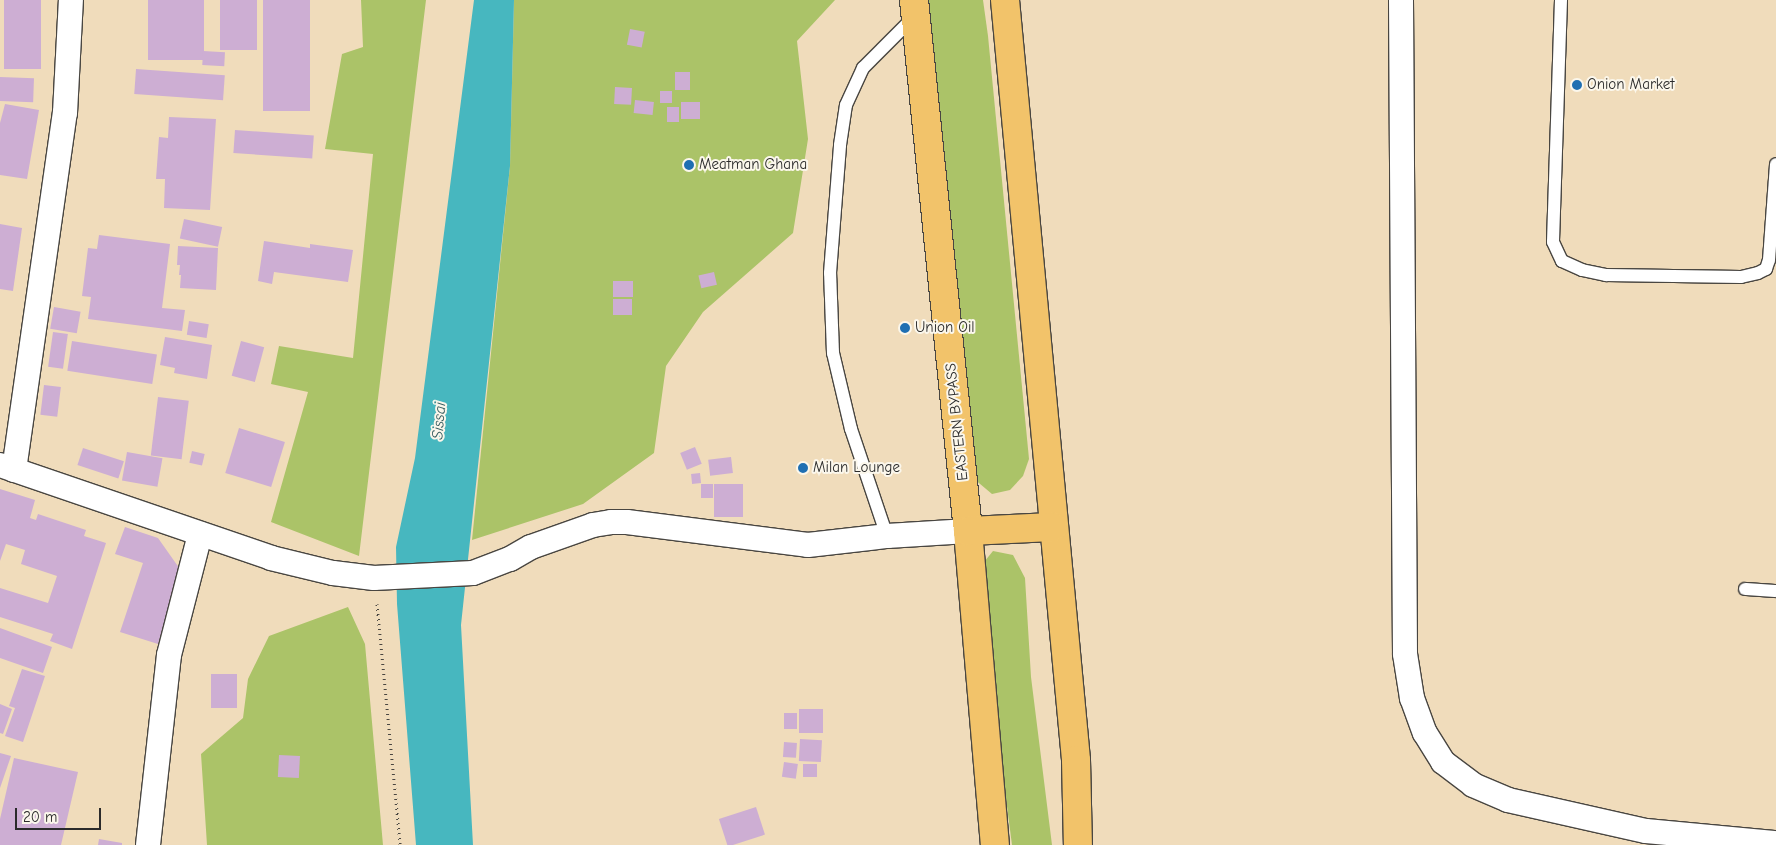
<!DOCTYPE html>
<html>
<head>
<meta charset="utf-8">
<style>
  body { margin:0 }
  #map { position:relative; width:1776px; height:845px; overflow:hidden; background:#f0dcbb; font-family:"Comic Neue",sans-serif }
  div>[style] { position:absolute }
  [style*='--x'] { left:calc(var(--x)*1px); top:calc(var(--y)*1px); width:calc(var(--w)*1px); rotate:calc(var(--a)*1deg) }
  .green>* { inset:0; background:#abc368 }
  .water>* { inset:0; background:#47b7bf }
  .building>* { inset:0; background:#cdaed3; transform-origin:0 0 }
  .path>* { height:3px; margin-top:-1.5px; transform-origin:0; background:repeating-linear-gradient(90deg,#494641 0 1px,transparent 0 5px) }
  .roads { filter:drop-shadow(1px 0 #494641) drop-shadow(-1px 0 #494641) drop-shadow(0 1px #494641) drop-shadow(0 -1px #494641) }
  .service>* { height:12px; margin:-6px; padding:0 6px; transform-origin:6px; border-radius:6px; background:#fff }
  .minor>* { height:24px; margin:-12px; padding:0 12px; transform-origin:12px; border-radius:12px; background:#fff }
  .trunk>* { height:28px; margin:-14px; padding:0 14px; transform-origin:14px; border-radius:14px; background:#f2c36a }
  .dots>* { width:14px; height:14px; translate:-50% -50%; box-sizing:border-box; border:2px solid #fbf7ec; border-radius:50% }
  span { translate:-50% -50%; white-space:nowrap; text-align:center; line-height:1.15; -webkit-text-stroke:4px #fbf7ec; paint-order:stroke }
  .poi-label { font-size:15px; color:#2b2b2b }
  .left { translate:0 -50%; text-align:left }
  .street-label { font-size:15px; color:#2b2b2b }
  .water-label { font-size:16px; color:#355c5f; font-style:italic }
  .scale { position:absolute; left:15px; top:808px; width:86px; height:22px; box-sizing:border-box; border:2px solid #2b2b2b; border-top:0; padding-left:6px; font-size:15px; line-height:18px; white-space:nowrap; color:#2b2b2b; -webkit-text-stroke:4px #fbf7ec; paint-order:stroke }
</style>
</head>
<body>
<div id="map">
  <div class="green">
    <div style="clip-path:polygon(361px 0,426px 0,359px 556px,271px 522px,308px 392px,271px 384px,279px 346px,353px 358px,373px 154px,325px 149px,342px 54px,363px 47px)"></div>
    <div style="clip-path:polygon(514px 0,835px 0,797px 41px,808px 139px,793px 233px,703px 312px,666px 366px,654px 453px,583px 504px,472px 540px,510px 166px)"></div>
    <div style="clip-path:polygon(927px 0,983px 0,988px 36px,1029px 459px,1023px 476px,1010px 490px,992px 494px,973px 478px)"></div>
    <div style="clip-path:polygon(993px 551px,1013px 555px,1025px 578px,1031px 677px,1052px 845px,1012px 845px,984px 628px,980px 567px)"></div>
    <div style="clip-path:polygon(348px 607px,365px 644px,383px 845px,207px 845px,201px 754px,243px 718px,248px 679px,269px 636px)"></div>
  </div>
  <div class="water">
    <div style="clip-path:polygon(474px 0,514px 0,510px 166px,461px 625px,473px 845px,416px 845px,397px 604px,396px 547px,415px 458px)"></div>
  </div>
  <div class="building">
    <div style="left:4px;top:0;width:37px;height:69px"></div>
    <div style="left:148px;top:0;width:56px;height:60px"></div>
    <div style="left:220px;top:0;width:37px;height:50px"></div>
    <div style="left:263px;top:0;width:47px;height:111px"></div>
    <div style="left:630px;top:29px;width:15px;height:16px;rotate:11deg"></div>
    <div style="left:203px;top:51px;width:22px;height:14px;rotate:3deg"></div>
    <div style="left:136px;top:69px;width:89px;height:25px;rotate:4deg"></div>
    <div style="left:675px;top:72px;width:15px;height:18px"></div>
    <div style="left:0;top:77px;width:34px;height:24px;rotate:2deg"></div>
    <div style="left:615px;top:87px;width:17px;height:17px;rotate:3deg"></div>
    <div style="left:672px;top:91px;width:12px;height:12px;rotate:90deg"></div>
    <div style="left:635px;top:100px;width:19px;height:13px;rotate:6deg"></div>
    <div style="left:681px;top:102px;width:19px;height:17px"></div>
    <div style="clip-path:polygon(5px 104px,39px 110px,27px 179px,0 175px,0 123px)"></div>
    <div style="left:667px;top:107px;width:12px;height:15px"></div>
    <div style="clip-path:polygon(169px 117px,216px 119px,210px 210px,164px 208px,165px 179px,156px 179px,159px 137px,168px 138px)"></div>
    <div style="left:235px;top:130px;width:79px;height:23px;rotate:4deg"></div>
    <div style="left:184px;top:219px;width:39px;height:20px;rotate:12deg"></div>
    <div style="clip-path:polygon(0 224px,22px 228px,13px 291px,0 289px)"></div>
    <div style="clip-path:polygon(99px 235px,170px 244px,162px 308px,185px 310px,182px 331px,88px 319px,91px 297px,82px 296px,88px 248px,97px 249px)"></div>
    <div style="clip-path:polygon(264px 241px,310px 248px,310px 244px,353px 250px,348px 282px,274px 272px,272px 284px,258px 281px)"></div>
    <div style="clip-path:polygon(178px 246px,218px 248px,216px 290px,180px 288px,181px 275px,179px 275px,180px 265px,177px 265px)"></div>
    <div style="left:714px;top:272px;width:13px;height:16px;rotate:77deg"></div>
    <div style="left:613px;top:281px;width:20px;height:16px"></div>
    <div style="left:613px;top:299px;width:19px;height:16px"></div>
    <div style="left:54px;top:307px;width:27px;height:22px;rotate:10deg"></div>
    <div style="left:189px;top:321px;width:20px;height:14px;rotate:9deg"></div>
    <div style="left:53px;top:332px;width:15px;height:35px;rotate:8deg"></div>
    <div style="clip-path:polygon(165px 337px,212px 345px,207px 379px,174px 373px,175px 368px,160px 365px)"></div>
    <div style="left:72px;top:341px;width:86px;height:30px;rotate:9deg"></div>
    <div style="left:241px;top:341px;width:24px;height:36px;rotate:15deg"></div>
    <div style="left:44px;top:385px;width:17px;height:30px;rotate:7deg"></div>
    <div style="left:158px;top:397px;width:31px;height:59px;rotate:7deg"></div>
    <div style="left:239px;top:428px;width:48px;height:47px;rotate:17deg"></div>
    <div style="left:695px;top:447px;width:18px;height:16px;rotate:68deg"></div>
    <div style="left:83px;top:448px;width:43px;height:18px;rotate:18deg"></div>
    <div style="left:192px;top:451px;width:13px;height:12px;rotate:13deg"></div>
    <div style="left:127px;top:452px;width:36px;height:29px;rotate:10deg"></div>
    <div style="left:731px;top:457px;width:16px;height:23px;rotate:83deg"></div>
    <div style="left:700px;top:473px;width:10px;height:9px;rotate:84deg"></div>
    <div style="left:701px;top:484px;width:12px;height:14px"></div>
    <div style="left:714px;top:484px;width:29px;height:33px"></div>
    <div style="clip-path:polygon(0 489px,35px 500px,30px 518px,36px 520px,38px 514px,86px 530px,84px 536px,106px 543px,72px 649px,50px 641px,53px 634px,0 617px,0 588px,48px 603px,57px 576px,21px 564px,25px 550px,6px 544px,0 561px)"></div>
    <div style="clip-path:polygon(125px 527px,158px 538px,182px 572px,158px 644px,120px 632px,143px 563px,115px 554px)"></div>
    <div style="clip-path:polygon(0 628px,52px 647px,43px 673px,0 658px)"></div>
    <div style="clip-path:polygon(22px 669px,45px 676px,23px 742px,5px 736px,15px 708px,9px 706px)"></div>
    <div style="left:211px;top:674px;width:26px;height:34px"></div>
    <div style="clip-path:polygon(0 704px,12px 709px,3px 734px,0 733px)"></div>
    <div style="left:799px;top:709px;width:24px;height:24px"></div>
    <div style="left:784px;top:713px;width:13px;height:16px"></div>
    <div style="left:800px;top:739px;width:22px;height:22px;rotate:3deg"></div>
    <div style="left:784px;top:742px;width:13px;height:15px;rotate:4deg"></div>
    <div style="clip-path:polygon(0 753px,11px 756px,0 788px)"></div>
    <div style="left:279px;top:755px;width:21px;height:22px;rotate:3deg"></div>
    <div style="clip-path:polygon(14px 758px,78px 772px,61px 845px,0 845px,0 819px)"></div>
    <div style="left:784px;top:762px;width:14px;height:15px;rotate:8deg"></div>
    <div style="left:803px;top:764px;width:14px;height:13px"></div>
    <div style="left:756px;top:807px;width:29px;height:39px;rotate:72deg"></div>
    <div style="clip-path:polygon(99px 839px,122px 843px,122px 845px,98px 845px)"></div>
  </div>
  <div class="path">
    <div style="--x:377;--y:604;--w:242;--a:84.5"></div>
  </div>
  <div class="roads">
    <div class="service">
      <div style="--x:1561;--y:0;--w:242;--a:91.9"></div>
      <div style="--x:1553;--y:242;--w:21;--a:65"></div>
      <div style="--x:1562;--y:261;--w:22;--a:24"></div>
      <div style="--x:1582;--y:270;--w:25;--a:12"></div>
      <div style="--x:1606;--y:275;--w:135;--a:0.8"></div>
      <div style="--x:1741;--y:277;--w:17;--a:-13"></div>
      <div style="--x:1758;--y:273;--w:9;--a:-27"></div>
      <div style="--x:1766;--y:269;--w:9;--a:-72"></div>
      <div style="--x:1769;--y:260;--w:96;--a:-85.8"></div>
      <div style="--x:887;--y:536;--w:113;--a:-108.6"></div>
      <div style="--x:851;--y:429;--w:78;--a:-103.3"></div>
      <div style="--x:833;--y:353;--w:80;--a:-92.1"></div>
      <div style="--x:830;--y:273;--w:128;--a:-85.5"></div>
      <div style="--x:840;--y:145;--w:40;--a:-81.5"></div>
      <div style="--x:846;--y:105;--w:41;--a:-65.3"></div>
      <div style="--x:863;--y:68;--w:72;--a:-45"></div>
      <div style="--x:1745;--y:589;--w:31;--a:4"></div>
    </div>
    <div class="minor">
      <div style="--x:1401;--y:0;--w:654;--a:89.65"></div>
      <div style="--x:1405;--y:654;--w:45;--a:81"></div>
      <div style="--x:1412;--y:698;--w:37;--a:70"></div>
      <div style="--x:1425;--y:733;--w:34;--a:58"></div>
      <div style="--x:1443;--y:762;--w:38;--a:37"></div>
      <div style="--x:1473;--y:785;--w:38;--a:23"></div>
      <div style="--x:1508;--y:800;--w:141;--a:12.7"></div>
      <div style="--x:1646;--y:831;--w:131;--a:5.3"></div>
      <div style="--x:0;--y:465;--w:287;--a:18.9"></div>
      <div style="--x:271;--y:558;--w:64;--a:13.6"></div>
      <div style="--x:333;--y:573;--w:41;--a:7"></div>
      <div style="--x:374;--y:578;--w:99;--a:-2.9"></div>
      <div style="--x:473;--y:573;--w:40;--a:-21"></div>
      <div style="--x:510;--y:559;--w:24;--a:-30"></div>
      <div style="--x:531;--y:547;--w:66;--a:-19.5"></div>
      <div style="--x:593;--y:525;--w:18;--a:-9"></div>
      <div style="--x:611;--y:522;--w:16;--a:0"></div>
      <div style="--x:627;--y:522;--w:182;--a:7.2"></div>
      <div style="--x:808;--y:545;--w:80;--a:-6.5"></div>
      <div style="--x:887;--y:536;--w:81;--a:-3.5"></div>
      <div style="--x:14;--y:470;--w:361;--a:-81.9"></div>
      <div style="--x:65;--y:113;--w:113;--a:-87"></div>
      <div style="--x:148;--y:845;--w:191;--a:-83.7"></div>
      <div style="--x:169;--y:655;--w:125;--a:-75.6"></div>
    </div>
    <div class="trunk">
      <div style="--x:914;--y:0;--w:534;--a:84.19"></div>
      <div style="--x:968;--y:531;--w:315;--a:85.1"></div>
      <div style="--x:1005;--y:0;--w:763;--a:84.66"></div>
      <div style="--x:1076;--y:760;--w:85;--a:88.7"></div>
      <div style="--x:968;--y:531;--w:85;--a:-2.7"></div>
    </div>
  </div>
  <div class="dots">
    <div style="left:1577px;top:85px;background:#1f6fb2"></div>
    <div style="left:689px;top:165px;background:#1f6fb2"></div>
    <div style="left:905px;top:328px;background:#1f6fb2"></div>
    <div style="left:803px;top:468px;background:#1f6fb2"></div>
  </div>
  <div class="poi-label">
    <span class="left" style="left:1587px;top:85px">Onion Market</span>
    <span class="left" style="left:699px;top:165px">Meatman Ghana</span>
    <span class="left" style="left:915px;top:328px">Union Oil</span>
    <span class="left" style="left:813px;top:468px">Milan Lounge</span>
  </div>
  <div class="street-label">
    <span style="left:957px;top:422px;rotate:-96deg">EASTERN BYPASS</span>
  </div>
  <div class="water-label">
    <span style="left:439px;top:421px;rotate:-85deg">Sissai</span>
  </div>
  <div class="scale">20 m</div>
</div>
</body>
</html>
